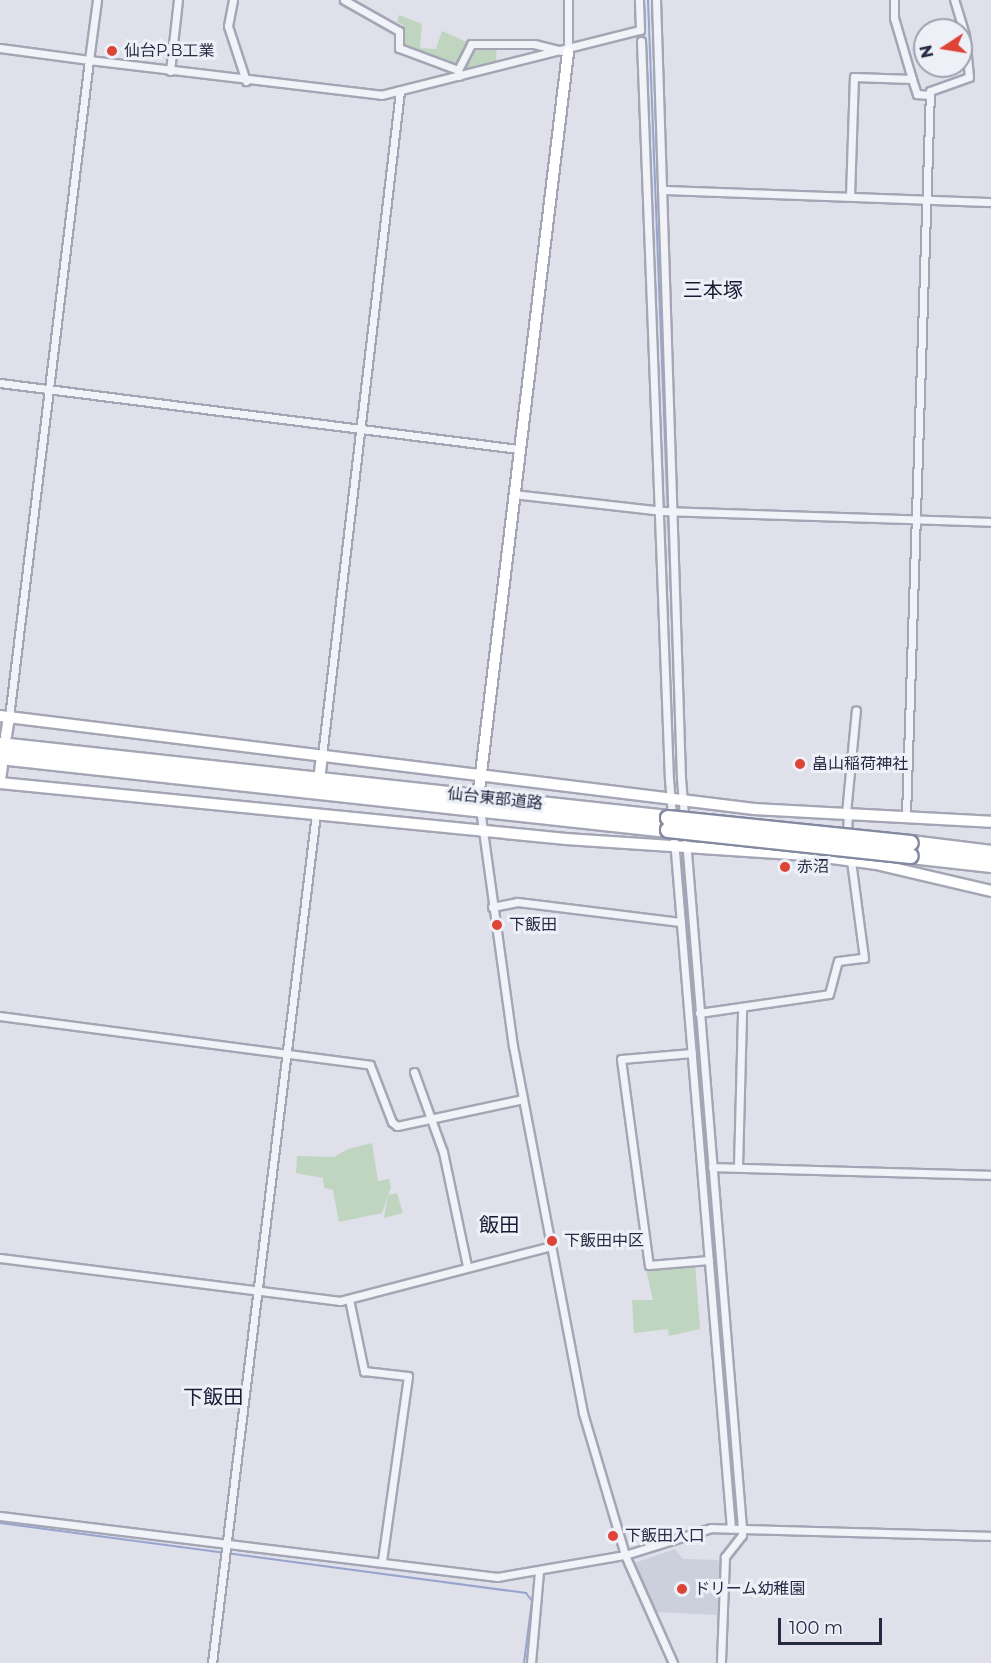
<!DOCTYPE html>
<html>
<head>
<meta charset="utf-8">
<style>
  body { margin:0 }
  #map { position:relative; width:991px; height:1663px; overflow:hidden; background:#dfe0ea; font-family:Montserrat,"Noto Sans JP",sans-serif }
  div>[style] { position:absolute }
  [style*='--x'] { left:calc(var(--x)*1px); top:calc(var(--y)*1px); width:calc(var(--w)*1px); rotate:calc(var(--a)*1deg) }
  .built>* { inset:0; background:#cccfdc }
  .green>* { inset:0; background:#bfd5bf }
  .stream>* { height:2px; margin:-1px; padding:0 1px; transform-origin:1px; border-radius:1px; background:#96a4ce }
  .roads { filter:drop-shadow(2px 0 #a4a6b5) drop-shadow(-2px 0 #a4a6b5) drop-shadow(0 2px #a4a6b5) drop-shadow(0 -2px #a4a6b5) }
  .street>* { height:7px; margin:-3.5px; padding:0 3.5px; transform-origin:3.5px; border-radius:3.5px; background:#f2f3f8 }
  .secondary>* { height:10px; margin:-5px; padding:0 5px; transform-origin:5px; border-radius:5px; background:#fff }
  .highway>* { height:14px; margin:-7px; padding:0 7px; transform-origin:7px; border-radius:7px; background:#fff }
  .bridges { filter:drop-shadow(2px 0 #8489a2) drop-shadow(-2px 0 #8489a2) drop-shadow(0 2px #8489a2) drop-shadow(0 -2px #8489a2) }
  .highway-bridge>* { height:14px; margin:-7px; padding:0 7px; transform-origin:7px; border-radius:7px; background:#fff }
  .dots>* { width:16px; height:16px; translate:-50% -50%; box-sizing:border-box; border:3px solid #eef0f7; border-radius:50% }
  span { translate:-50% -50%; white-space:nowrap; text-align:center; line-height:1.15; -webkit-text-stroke:6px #eef0f7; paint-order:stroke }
  .poi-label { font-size:16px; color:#262a43 }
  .left { translate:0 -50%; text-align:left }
  .street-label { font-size:16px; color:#262a43 }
  .quarter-label { font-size:20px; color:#181b33 }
  .north { position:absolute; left:913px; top:18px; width:60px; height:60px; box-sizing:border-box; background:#eef0f7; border:2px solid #9ea1af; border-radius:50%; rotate:258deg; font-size:16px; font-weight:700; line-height:24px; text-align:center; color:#262a43 }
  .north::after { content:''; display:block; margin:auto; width:21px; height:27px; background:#dd4336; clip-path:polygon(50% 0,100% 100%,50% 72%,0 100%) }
  .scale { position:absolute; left:778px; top:1618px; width:104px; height:27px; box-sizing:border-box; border:3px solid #262a43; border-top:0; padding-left:8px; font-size:18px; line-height:21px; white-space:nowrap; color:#262a43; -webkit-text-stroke:4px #eef0f7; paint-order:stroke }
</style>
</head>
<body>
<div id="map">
  <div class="built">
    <div style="clip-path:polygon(675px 1549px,683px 1559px,722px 1560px,720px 1615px,654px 1612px,631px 1564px)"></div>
  </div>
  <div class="green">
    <div style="clip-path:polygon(399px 15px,422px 24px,420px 48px,436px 49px,442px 31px,467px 42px,458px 66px,402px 47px,403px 25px,397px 22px)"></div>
    <div style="clip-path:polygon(497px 45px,496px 62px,468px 70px,463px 65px,474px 47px)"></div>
    <div style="clip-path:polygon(372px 1143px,378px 1181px,389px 1179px,391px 1187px,382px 1213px,339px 1222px,333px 1190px,324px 1188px,323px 1178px,296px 1173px,297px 1156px,334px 1157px,348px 1149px)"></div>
    <div style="clip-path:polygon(397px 1193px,403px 1213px,384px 1218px,388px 1195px)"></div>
    <div style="clip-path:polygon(695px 1264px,700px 1329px,669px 1336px,668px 1329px,634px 1333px,632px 1300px,653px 1300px,646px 1269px)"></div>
  </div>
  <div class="stream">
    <div style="--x:648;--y:0;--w:751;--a:87.79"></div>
    <div style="--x:678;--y:785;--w:12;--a:85"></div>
    <div style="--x:679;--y:803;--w:12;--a:85"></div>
    <div style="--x:682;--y:856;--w:674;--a:85.32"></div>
    <div style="--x:0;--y:1523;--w:531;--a:7.58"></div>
    <div style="--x:526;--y:1593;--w:10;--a:53"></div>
    <div style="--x:532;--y:1601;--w:63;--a:97.4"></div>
  </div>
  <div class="roads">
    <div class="street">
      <div style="--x:97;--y:0;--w:61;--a:97.6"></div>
      <div style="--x:89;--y:60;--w:294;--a:6.8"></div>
      <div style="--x:381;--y:95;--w:267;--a:-14.1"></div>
      <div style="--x:640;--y:30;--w:30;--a:-92"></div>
      <div style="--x:233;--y:0;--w:26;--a:101"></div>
      <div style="--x:228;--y:26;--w:58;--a:71.9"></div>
      <div style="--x:344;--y:0;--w:63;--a:29.4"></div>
      <div style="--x:399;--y:31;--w:17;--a:90"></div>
      <div style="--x:399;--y:48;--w:63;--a:20.4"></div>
      <div style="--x:458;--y:70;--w:6;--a:81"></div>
      <div style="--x:656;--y:0;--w:778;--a:88.16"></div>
      <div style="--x:681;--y:778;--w:752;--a:85.35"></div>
      <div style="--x:742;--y:1528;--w:7;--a:90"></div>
      <div style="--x:742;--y:1535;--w:28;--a:128"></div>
      <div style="--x:725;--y:1557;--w:106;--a:92.2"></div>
      <div style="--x:641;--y:41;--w:739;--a:87.83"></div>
      <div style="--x:669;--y:779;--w:752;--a:85.27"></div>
      <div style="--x:0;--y:48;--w:90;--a:7.7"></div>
      <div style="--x:89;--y:60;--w:662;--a:96.94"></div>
      <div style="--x:568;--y:52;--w:52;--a:-90"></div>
      <div style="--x:458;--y:70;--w:29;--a:-63"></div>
      <div style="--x:471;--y:44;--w:63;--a:0"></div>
      <div style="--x:534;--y:44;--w:29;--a:14"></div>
      <div style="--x:170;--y:71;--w:71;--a:-83.6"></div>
      <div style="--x:912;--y:79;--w:16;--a:72"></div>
      <div style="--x:917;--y:94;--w:13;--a:4"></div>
      <div style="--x:662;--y:190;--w:329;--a:2.1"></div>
      <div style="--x:850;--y:196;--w:119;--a:-88.1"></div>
      <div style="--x:854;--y:77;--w:58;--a:2"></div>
      <div style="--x:912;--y:79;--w:64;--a:-106.4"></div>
      <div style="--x:894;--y:18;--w:18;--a:-90"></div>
      <div style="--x:0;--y:383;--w:522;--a:7.26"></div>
      <div style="--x:513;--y:494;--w:151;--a:6.5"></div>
      <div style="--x:663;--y:511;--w:328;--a:1.9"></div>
      <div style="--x:322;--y:756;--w:670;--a:-83.31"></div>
      <div style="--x:846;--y:813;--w:103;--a:-84.5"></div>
      <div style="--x:906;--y:815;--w:724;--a:-88.1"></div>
      <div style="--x:930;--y:91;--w:41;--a:-19.7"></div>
      <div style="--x:969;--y:77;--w:42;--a:-95.4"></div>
      <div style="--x:965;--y:35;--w:37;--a:-107"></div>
      <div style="--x:481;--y:816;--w:232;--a:82.1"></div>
      <div style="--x:513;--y:1046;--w:374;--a:79.2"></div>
      <div style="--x:583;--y:1413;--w:148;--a:73.5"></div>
      <div style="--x:625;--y:1555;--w:118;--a:66"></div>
      <div style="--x:847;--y:837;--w:24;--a:-88"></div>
      <div style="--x:492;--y:907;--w:25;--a:-11"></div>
      <div style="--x:517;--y:902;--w:165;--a:7"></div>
      <div style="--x:699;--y:1013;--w:131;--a:-8.3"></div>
      <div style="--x:829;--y:994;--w:34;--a:-75"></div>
      <div style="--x:838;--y:961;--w:26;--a:-7"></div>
      <div style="--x:864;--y:958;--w:98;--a:-97.6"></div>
      <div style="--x:0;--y:1016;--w:373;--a:7.5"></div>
      <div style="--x:370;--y:1065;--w:61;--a:68.9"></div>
      <div style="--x:392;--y:1122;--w:6;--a:39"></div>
      <div style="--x:397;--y:1126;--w:129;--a:-12.1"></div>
      <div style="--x:692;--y:1053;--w:71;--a:175.2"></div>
      <div style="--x:621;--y:1059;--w:208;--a:82.3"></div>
      <div style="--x:649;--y:1265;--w:60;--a:-4.8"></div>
      <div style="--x:414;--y:1072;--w:85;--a:70.1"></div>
      <div style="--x:443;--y:1152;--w:116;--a:78.1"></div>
      <div style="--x:712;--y:1167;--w:279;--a:1.6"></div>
      <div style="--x:738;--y:1167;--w:158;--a:-88.5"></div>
      <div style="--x:0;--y:1258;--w:343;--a:7.2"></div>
      <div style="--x:340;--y:1301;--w:218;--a:-14.6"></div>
      <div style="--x:349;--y:1299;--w:74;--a:78.2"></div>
      <div style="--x:364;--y:1371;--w:44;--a:6.5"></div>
      <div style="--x:408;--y:1376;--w:188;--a:98"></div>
      <div style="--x:0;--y:1516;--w:501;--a:7"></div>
      <div style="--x:497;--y:1577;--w:130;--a:-9.8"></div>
      <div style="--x:625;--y:1555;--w:90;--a:-17.4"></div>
      <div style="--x:711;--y:1528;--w:280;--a:1.6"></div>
      <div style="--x:212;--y:1663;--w:855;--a:-83.02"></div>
      <div style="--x:531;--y:1663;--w:91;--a:-85"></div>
    </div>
    <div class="secondary">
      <div style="--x:0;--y:716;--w:760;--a:7.03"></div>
      <div style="--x:754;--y:809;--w:237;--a:3.1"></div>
      <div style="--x:6;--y:736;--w:19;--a:-81"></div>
      <div style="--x:320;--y:772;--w:16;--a:-83"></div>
      <div style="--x:0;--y:780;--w:14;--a:-82"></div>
      <div style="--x:0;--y:783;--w:569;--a:5.65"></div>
      <div style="--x:566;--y:839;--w:245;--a:3.8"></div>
      <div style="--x:810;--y:855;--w:67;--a:7.8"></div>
      <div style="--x:876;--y:864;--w:118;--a:13.2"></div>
      <div style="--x:479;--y:790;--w:743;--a:-83.12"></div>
    </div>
    <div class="highway">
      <div style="--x:0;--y:745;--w:672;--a:6.24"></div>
      <div style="--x:0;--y:757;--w:672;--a:6.24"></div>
      <div style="--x:911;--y:843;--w:81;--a:7.1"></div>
      <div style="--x:911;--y:856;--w:81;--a:6.4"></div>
    </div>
  </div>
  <div class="bridges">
    <div class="highway-bridge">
      <div style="--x:668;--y:818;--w:244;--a:5.9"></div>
      <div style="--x:668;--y:830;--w:244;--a:6.1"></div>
    </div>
  </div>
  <div class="dots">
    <div style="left:112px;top:51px;background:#dd4336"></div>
    <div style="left:800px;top:764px;background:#dd4336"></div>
    <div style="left:785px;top:867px;background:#dd4336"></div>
    <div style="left:497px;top:925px;background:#dd4336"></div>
    <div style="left:552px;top:1241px;background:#dd4336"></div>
    <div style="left:613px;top:1536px;background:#dd4336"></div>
    <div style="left:682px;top:1589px;background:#dd4336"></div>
  </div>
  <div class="poi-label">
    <span class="left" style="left:124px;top:51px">仙台P.B工業</span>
    <span class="left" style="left:812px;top:764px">畠山稲荷神社</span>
    <span class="left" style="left:797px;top:867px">赤沼</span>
    <span class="left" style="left:509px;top:925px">下飯田</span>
    <span class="left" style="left:564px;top:1241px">下飯田中区</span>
    <span class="left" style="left:625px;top:1536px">下飯田入口</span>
    <span class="left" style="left:694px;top:1589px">ドリーム幼稚園</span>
  </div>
  <div class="street-label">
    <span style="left:495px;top:799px;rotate:6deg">仙台東部道路</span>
  </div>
  <div class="quarter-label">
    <span style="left:713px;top:290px">三本塚</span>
    <span style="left:499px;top:1225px">飯田</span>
    <span style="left:213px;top:1397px">下飯田</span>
  </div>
  <div class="north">N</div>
  <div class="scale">100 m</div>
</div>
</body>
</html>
